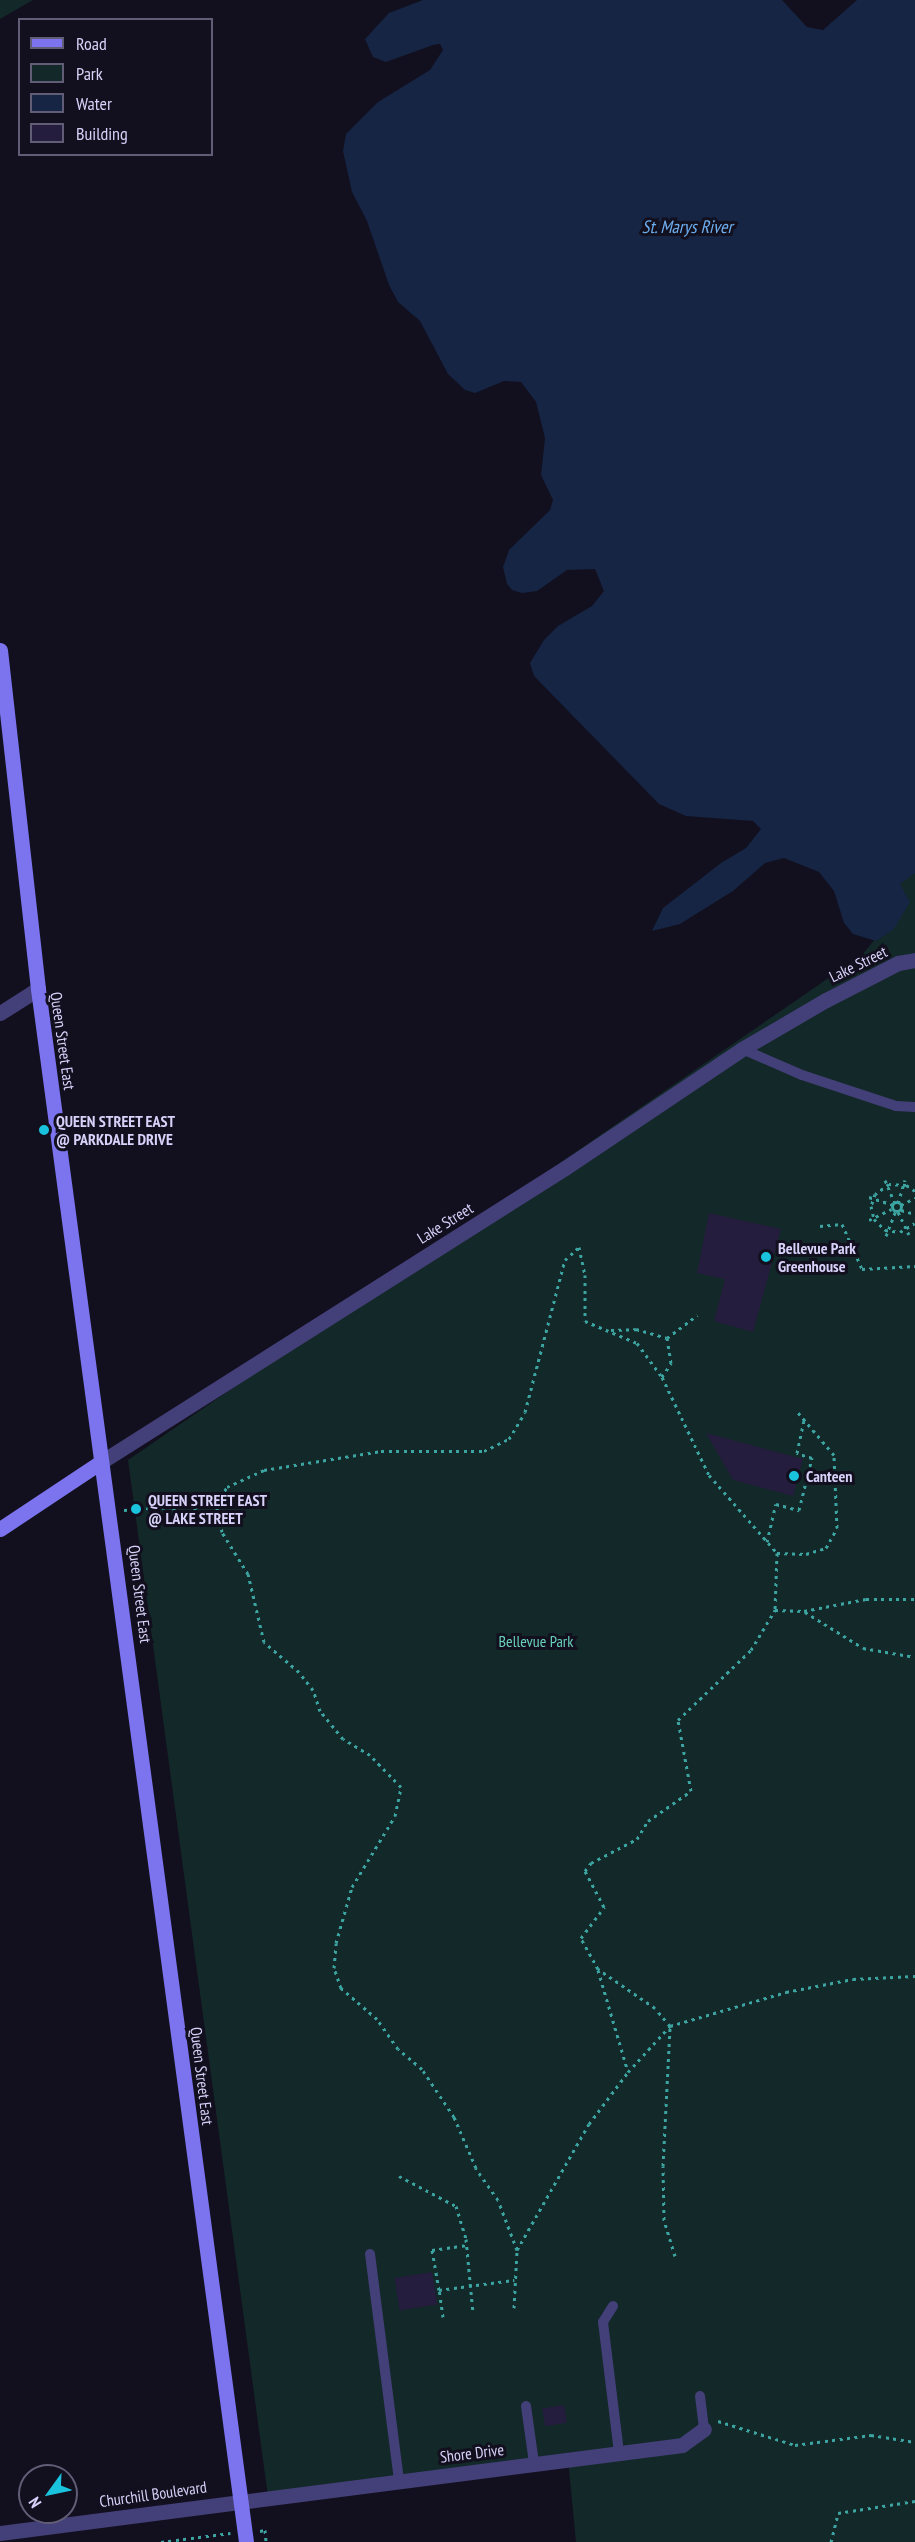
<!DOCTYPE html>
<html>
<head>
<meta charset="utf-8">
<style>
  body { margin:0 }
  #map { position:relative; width:915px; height:2542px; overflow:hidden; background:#120f1e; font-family:"PT Sans Narrow",sans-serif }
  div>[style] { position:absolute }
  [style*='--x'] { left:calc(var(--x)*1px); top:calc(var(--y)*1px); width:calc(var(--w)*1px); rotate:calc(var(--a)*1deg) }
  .green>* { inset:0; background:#132828 }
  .water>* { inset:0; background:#152543 }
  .building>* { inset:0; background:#251d3d; transform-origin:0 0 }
  .path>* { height:3px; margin-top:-1.5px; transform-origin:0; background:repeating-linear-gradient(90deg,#3ca4a1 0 3px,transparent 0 7.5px) }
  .path>.ring { margin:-1.5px; padding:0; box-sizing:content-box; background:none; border:3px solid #3ca4a1; border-radius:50% }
  .lane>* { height:10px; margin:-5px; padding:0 5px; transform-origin:5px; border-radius:5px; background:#433f78 }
  .street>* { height:15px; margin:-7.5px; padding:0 7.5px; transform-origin:7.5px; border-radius:7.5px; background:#433f78 }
  .secondary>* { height:15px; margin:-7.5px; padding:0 7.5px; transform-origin:7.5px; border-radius:7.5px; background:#7b74ee }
  .dots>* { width:16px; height:16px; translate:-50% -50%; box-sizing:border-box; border:3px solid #120f1e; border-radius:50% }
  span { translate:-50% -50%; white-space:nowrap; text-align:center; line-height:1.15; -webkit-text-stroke:6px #120f1e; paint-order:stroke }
  .street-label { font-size:16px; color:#d8d2fa }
  .poi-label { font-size:16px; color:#d8d2fa; font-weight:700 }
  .left { translate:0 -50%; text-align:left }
  .park-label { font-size:16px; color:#67d0ba }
  .water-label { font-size:18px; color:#6caded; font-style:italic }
  .legend { position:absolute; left:18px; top:18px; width:195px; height:138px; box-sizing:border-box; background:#120f1e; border:2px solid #615d76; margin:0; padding:8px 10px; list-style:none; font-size:18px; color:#d8d2fa }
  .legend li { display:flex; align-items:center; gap:12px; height:30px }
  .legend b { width:30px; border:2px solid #615d76 }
  .north { position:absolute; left:18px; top:2464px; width:60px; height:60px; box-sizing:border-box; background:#120f1e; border:2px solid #615d76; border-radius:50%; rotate:237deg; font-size:16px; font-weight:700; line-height:24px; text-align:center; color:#d8d2fa }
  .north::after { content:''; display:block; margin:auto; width:21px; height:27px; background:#1ac3dd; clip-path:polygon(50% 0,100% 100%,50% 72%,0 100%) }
</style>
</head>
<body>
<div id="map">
  <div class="green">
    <div style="clip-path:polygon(0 0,33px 0,0 19px)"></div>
    <div style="clip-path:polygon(915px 847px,915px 2542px,576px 2542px,568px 2459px,268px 2497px,128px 1460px,862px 955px,879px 934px)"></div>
  </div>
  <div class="water">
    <div style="clip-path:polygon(423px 0,782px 0,807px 27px,823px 30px,857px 0,915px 0,915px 873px,900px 884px,910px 902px,894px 929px,876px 941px,853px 934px,844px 923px,834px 891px,819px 872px,784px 858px,765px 863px,733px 891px,680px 924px,652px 931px,663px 908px,721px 863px,746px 848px,761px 829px,753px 821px,686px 816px,659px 804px,534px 676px,530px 663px,544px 640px,558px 626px,592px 606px,604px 591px,595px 569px,567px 570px,537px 591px,522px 593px,512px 590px,507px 584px,503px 567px,509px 550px,550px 510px,553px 500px,541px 475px,545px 438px,536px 402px,521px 382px,504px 381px,475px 393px,465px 390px,448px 374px,420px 321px,398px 302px,389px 285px,367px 221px,352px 192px,343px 151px,346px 134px,378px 102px,430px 70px,443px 50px,440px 44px,433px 45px,386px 62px,373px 57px,365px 39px,389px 13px)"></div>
  </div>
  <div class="building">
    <div style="clip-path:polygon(709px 1213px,781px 1229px,753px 1332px,714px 1321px,725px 1279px,697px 1273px)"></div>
    <div style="clip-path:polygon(706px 1433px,803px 1459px,793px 1496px,733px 1480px)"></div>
    <div style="left:432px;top:2272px;width:33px;height:38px;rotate:81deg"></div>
    <div style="left:564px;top:2405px;width:18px;height:22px;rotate:81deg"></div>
  </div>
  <div class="path">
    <div style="--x:885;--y:1180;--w:25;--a:67"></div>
    <div style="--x:915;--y:1191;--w:11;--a:-146"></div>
    <div style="--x:906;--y:1185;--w:17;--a:-177"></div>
    <div style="--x:889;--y:1184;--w:17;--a:144"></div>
    <div style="--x:875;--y:1194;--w:13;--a:108"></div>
    <div style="--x:871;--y:1206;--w:13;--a:77"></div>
    <div style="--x:874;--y:1219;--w:16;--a:45"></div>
    <div style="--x:885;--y:1230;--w:15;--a:8"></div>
    <div style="--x:900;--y:1232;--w:17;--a:-31"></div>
    <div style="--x:869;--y:1197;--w:25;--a:18"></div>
    <div class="ring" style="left:892.5px;top:1202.5px;width:6px;height:6px"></div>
    <div style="--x:898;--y:1203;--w:24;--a:-73"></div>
    <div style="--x:901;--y:1205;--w:16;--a:-27"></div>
    <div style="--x:901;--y:1210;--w:15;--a:16"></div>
    <div style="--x:898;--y:1212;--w:25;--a:64"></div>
    <div style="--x:869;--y:1220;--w:25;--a:-26"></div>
    <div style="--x:820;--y:1226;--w:22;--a:-5"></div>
    <div style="--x:842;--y:1224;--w:49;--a:66"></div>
    <div style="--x:862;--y:1269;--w:53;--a:-3.2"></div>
    <div style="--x:886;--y:1236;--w:26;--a:-69"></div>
    <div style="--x:579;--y:1247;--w:29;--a:78"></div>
    <div style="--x:585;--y:1275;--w:46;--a:90"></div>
    <div style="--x:585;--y:1321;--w:56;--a:22.9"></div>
    <div style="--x:637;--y:1343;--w:42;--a:53.7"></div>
    <div style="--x:662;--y:1377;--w:109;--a:64.4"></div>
    <div style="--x:709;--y:1475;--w:103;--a:48.9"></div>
    <div style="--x:777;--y:1553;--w:57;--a:92"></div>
    <div style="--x:611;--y:1330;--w:25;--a:-2"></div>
    <div style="--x:636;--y:1329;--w:32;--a:16"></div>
    <div style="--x:662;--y:1377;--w:17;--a:-57"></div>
    <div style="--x:671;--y:1363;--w:25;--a:-99"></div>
    <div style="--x:667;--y:1338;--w:38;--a:-37"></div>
    <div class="ring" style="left:173px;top:1495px;width:19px;height:19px"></div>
    <div style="--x:195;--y:1507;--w:21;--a:-11"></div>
    <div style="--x:124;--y:1510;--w:49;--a:-3.5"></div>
    <div style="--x:767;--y:1542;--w:39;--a:-77"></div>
    <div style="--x:776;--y:1504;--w:24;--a:15"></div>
    <div style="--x:799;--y:1510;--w:54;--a:-76"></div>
    <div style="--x:812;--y:1458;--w:16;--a:-162"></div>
    <div style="--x:797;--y:1453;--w:33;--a:-78"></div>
    <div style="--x:777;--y:1553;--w:29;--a:2"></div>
    <div style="--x:806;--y:1554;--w:21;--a:-17"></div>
    <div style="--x:826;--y:1548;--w:23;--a:-61"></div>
    <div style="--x:837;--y:1528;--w:73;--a:-92.4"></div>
    <div style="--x:834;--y:1455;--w:59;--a:-130.2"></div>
    <div style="--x:805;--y:1612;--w:68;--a:31.8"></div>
    <div style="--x:863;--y:1648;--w:53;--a:9.8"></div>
    <div style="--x:598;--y:1970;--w:106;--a:73.6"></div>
    <div style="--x:399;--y:2176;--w:64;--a:27.8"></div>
    <div style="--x:456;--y:2206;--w:34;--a:73"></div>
    <div style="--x:466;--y:2239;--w:74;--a:84.6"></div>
    <div style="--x:517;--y:2250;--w:145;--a:-60.3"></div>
    <div style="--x:589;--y:2124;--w:65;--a:-53.1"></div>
    <div style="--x:628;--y:2072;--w:62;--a:-47.6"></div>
    <div style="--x:670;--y:2026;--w:121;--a:-16.3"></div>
    <div style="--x:786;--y:1992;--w:68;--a:-11"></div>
    <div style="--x:853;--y:1979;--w:62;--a:-2.8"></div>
    <div style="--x:675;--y:2256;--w:38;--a:-107"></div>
    <div style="--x:664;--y:2220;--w:54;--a:-91.1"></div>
    <div style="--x:663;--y:2166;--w:140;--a:-87.1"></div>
    <div style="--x:670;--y:2026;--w:23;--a:-130"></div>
    <div style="--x:655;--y:2008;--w:69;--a:-145.6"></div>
    <div style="--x:598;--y:1969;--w:35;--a:-119"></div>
    <div style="--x:581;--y:1938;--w:39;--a:-53"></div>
    <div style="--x:604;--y:1907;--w:41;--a:-117.8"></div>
    <div style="--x:585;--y:1871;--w:10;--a:-53"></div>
    <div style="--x:591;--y:1863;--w:52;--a:-27.6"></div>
    <div style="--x:637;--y:1839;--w:21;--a:-59"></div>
    <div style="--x:648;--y:1821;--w:52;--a:-34.9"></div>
    <div style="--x:691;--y:1791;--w:72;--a:-100.4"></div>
    <div style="--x:678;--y:1720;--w:101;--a:-43.8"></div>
    <div style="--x:751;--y:1650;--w:47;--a:-59"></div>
    <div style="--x:775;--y:1610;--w:29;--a:2"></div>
    <div style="--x:804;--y:1611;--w:63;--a:-11"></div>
    <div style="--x:866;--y:1599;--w:49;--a:0"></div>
    <div style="--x:439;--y:2290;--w:41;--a:-99.9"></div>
    <div style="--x:432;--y:2250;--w:34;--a:-8"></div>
    <div style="--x:514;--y:2308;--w:58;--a:-87"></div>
    <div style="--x:517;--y:2250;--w:53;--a:-110.8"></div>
    <div style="--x:498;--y:2200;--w:39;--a:-125"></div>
    <div style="--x:476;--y:2168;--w:56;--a:-113.3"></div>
    <div style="--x:454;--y:2117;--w:58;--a:-123.7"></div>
    <div style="--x:422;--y:2069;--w:31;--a:-140"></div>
    <div style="--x:398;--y:2049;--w:37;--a:-125"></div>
    <div style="--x:377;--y:2019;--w:48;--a:-139.3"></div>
    <div style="--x:341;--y:1988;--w:21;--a:-109"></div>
    <div style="--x:334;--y:1968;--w:25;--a:-85"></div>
    <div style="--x:336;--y:1943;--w:58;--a:-74.1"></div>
    <div style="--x:352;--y:1887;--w:83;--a:-58.8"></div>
    <div style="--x:395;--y:1816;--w:30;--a:-78"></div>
    <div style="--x:401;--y:1787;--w:45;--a:-134.1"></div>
    <div style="--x:370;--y:1755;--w:31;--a:-149"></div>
    <div style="--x:343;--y:1739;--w:36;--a:-129"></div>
    <div style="--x:320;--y:1711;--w:22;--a:-108"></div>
    <div style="--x:313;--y:1690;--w:23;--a:-128"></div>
    <div style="--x:299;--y:1672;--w:46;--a:-139.4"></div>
    <div style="--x:264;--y:1642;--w:70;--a:-103.2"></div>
    <div style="--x:248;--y:1574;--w:49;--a:-121.8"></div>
    <div style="--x:222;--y:1532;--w:30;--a:-102"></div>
    <div style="--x:216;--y:1503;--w:19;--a:-55"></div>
    <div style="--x:227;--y:1487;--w:41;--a:-24.7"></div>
    <div style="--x:264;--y:1470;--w:119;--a:-9.2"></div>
    <div style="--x:381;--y:1451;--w:103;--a:0"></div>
    <div style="--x:484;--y:1451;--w:28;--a:-26"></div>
    <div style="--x:509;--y:1439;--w:31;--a:-59"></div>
    <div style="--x:525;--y:1412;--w:157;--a:-75.3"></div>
    <div style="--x:565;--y:1260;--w:19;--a:-43"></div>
    <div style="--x:443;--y:2317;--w:27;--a:-98"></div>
    <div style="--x:439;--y:2290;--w:76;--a:-7.6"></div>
    <div style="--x:718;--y:2421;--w:81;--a:17.3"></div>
    <div style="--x:795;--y:2445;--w:77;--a:-7.5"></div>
    <div style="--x:871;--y:2435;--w:45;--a:9"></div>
    <div style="--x:260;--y:2531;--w:5;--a:-11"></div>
    <div style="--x:265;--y:2530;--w:12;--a:85"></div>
    <div style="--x:161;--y:2542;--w:70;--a:-7.4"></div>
    <div style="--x:831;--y:2542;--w:30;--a:-76"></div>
    <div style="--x:838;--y:2513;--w:78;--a:-8.9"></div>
  </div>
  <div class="lane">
    <div style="--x:742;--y:1049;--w:65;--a:23.4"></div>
    <div style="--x:802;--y:1075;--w:99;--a:18.3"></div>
    <div style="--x:896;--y:1106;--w:19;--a:3"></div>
    <div style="--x:370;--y:2254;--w:228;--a:82.7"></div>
    <div style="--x:613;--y:2306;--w:19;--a:122"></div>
    <div style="--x:603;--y:2322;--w:131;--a:83"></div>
    <div style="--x:700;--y:2396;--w:33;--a:83"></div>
    <div style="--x:526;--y:2406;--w:58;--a:82"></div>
  </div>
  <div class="street">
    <div style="--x:0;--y:1013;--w:45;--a:-32.3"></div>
    <div style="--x:101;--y:1462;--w:549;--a:-32.36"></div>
    <div style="--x:565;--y:1168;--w:213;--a:-33.9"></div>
    <div style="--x:742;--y:1049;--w:97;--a:-30.3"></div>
    <div style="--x:826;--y:1000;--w:81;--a:-27.2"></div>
    <div style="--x:898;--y:963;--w:17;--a:-10"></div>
    <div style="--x:0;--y:2533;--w:688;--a:-7.35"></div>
    <div style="--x:682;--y:2445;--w:27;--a:-36"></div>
  </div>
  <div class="secondary">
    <div style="--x:0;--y:650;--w:341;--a:83.6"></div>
    <div style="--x:38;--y:989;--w:1567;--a:82.37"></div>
    <div style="--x:0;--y:1529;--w:121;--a:-33.6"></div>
  </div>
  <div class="dots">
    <div style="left:44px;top:1130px;background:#1ac3dd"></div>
    <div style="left:766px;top:1257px;background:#1ac3dd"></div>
    <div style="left:794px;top:1476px;background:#1ac3dd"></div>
    <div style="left:136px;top:1509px;background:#1ac3dd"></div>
  </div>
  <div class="street-label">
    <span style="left:858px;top:964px;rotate:-26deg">Lake Street</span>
    <span style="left:63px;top:1041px;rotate:82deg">Queen Street East</span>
    <span style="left:445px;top:1223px;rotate:-32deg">Lake Street</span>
    <span style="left:140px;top:1594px;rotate:83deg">Queen Street East</span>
    <span style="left:202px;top:2076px;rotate:83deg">Queen Street East</span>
    <span style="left:472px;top:2453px;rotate:-7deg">Shore Drive</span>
    <span style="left:153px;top:2494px;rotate:-8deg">Churchill Boulevard</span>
  </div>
  <div class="poi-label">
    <span class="left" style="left:56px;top:1130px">QUEEN STREET EAST<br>@ PARKDALE DRIVE</span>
    <span class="left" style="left:778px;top:1257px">Bellevue Park<br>Greenhouse</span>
    <span class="left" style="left:806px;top:1476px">Canteen</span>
    <span class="left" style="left:148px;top:1509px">QUEEN STREET EAST<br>@ LAKE STREET</span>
  </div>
  <div class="park-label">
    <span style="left:536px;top:1641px">Bellevue Park</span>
  </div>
  <div class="water-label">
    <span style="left:687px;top:227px">St. Marys River</span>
  </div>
  <ul class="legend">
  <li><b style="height:8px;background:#7b74ee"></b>Road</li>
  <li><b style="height:16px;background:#132828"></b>Park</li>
  <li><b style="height:16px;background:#152543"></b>Water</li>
  <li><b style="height:16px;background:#251d3d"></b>Building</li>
  </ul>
  <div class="north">N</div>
</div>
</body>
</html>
